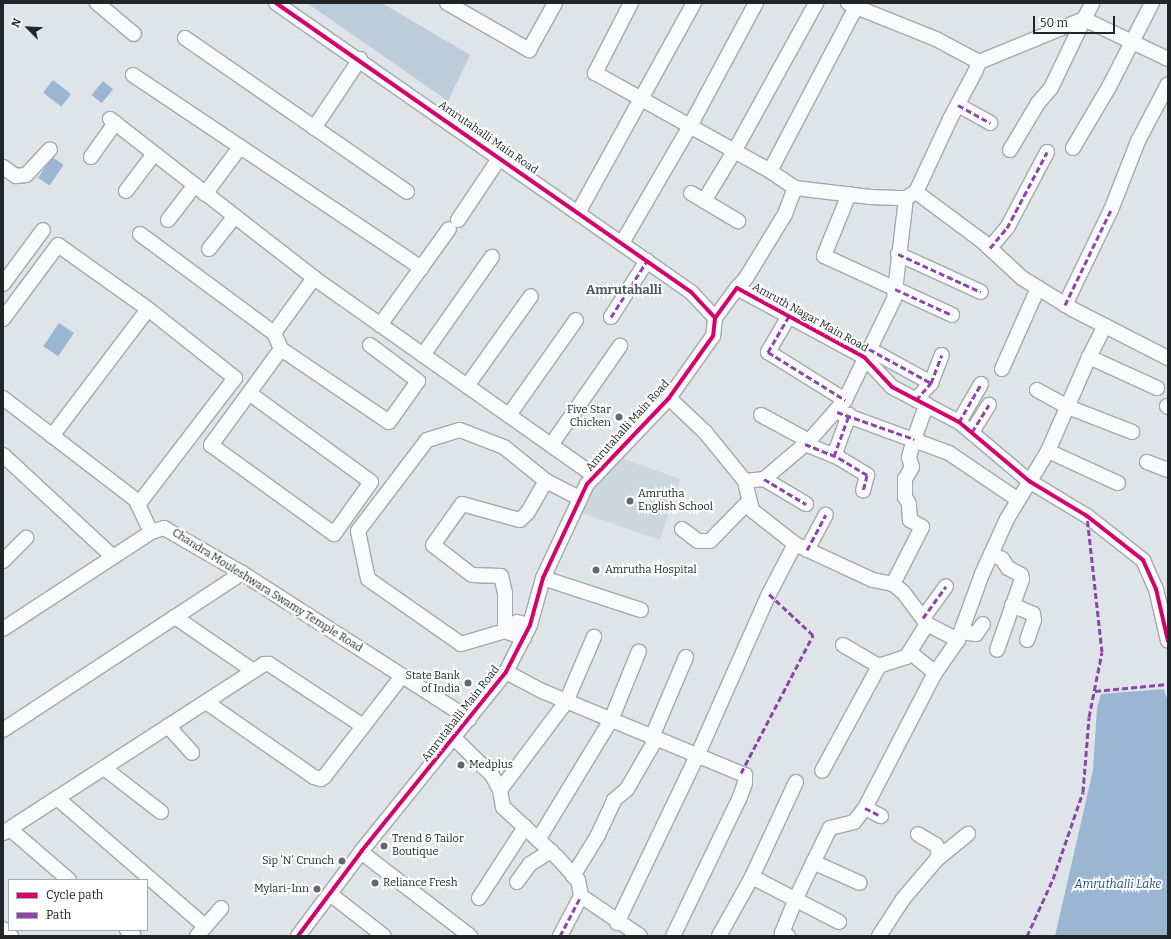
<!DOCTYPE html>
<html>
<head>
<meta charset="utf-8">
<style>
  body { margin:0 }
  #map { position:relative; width:1171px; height:939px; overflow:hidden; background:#dfe4e9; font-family:Bitter,serif }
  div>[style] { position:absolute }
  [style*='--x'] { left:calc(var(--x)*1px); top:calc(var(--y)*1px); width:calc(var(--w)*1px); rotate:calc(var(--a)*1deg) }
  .built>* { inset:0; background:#cdd7e0 }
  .green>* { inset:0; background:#bdccdb }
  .water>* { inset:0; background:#9ab6d3; transform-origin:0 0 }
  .roads { filter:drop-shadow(1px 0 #a4a8ab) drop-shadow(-1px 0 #a4a8ab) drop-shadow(0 1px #a4a8ab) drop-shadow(0 -1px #a4a8ab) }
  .minor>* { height:14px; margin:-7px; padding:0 7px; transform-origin:7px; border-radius:7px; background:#fafbfc }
  .quiet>* { height:3px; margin-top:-1.5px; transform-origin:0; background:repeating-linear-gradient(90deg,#8e44ad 0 6px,transparent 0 9px) }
  .cycleway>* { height:4px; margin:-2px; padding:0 2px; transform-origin:2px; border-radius:2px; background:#d6006c }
  .dots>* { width:11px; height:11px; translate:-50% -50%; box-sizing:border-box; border:2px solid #fff; border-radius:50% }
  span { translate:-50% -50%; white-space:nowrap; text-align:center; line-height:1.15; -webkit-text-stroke:3.5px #fff; paint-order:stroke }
  .street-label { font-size:11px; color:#212528 }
  .poi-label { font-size:11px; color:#212528 }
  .right { translate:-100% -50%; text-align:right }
  .left { translate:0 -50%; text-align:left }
  .water-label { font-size:12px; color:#175283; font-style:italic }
  .quarter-label { font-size:13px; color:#4d555c; font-weight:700 }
  .frame { position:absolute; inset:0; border:4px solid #212528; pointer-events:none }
  .legend { position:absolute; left:8px; top:879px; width:140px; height:52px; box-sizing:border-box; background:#fff; border:1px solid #a6a8a9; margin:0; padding:5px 7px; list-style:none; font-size:12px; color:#212528 }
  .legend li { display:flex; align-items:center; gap:8px; height:20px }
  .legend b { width:20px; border:1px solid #a6a8a9 }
  .north { position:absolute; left:8px; top:8px; width:40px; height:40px; -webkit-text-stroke:3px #fff; paint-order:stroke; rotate:294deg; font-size:11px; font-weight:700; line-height:16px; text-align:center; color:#212528 }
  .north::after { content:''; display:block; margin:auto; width:14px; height:18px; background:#212528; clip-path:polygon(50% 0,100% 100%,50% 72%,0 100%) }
  .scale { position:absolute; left:1033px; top:16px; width:82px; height:18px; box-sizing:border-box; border:2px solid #212528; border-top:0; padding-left:5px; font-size:12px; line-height:14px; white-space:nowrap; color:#212528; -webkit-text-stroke:3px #fff; paint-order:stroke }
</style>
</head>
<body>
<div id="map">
  <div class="built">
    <div style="clip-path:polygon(621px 458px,680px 479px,660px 540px,581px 513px,592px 488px)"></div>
  </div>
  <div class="green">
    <div style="clip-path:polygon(307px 3px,382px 3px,470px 55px,448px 101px)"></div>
  </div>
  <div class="water">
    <div style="left:53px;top:80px;width:23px;height:16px;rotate:38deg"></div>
    <div style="left:103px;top:81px;width:13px;height:18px;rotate:39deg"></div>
    <div style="left:52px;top:157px;width:14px;height:25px;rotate:34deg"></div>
    <div style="left:59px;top:323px;width:18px;height:28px;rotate:34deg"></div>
    <div style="clip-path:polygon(1164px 689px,1168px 702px,1168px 936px,1055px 936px,1093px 770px,1097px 708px,1101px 694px)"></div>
  </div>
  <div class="roads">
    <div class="minor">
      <div style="--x:97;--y:3;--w:48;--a:40"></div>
      <div style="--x:276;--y:3;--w:506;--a:34.85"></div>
      <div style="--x:691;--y:292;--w:35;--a:47"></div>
      <div style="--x:715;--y:318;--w:18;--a:96"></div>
      <div style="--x:713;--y:336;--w:76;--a:125.4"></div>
      <div style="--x:669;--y:398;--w:119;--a:133.6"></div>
      <div style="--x:587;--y:484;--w:104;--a:115.1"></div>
      <div style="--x:543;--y:578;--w:49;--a:105.5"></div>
      <div style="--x:530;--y:625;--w:53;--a:117.1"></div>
      <div style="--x:506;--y:672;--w:231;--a:128.9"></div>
      <div style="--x:361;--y:852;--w:105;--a:126.9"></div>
      <div style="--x:447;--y:3;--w:95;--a:29.8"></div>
      <div style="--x:529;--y:50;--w:54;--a:-61"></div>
      <div style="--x:631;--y:3;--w:79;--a:117.2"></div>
      <div style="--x:595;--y:73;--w:201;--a:29.2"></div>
      <div style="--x:770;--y:171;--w:185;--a:-62.3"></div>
      <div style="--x:856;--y:7;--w:9;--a:-153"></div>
      <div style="--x:185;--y:38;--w:270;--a:34.7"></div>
      <div style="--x:979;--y:62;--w:113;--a:-22.3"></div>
      <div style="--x:1084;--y:19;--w:17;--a:-62"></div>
      <div style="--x:133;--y:75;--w:347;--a:33.8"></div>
      <div style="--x:958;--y:105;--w:37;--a:29"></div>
      <div style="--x:110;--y:119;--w:259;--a:37.9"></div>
      <div style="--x:314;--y:278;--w:344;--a:35.2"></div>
      <div style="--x:314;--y:128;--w:83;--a:-56.3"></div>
      <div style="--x:1073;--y:148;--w:71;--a:-59.5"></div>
      <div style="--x:1109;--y:87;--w:94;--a:-62.9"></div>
      <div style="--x:1010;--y:150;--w:55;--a:-59.2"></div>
      <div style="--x:1038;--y:103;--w:20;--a:-49"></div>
      <div style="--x:1051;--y:88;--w:76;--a:-64.4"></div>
      <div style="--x:1084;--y:19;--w:93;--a:25.5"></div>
      <div style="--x:91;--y:157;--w:42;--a:-54.8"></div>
      <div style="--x:3;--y:167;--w:16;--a:35"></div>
      <div style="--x:16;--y:176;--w:10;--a:-6"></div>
      <div style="--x:26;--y:175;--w:35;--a:-47"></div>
      <div style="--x:770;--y:171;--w:30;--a:34"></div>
      <div style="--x:126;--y:191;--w:46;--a:-52.9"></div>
      <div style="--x:916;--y:192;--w:82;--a:36.6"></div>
      <div style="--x:982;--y:241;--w:54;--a:42.8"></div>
      <div style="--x:1022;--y:278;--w:61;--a:31.6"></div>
      <div style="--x:1074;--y:310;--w:106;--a:27.1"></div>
      <div style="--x:691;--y:193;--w:55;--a:30.8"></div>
      <div style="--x:205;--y:194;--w:59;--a:-53.3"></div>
      <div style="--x:849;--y:194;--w:67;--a:112"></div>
      <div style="--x:824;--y:256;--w:141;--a:24.7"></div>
      <div style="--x:704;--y:201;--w:60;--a:-58.7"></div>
      <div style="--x:735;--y:150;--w:168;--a:-61.1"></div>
      <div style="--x:578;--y:213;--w:240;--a:-61.1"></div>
      <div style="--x:168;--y:220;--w:44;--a:-52.4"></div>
      <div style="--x:458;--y:220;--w:76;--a:-56.3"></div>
      <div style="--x:140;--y:234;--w:167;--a:36.5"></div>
      <div style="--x:274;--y:333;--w:68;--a:-54"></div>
      <div style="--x:622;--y:243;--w:135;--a:-59.8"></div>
      <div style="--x:690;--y:126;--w:140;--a:-61.8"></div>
      <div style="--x:990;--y:248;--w:26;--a:-50"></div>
      <div style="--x:1007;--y:228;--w:86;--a:-62.2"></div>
      <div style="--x:209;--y:249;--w:42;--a:-51.8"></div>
      <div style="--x:898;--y:254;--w:91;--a:24.6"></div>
      <div style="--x:3;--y:284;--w:67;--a:-53.5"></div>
      <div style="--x:737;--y:288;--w:13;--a:-48"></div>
      <div style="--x:746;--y:278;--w:75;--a:-58.6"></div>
      <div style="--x:785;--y:214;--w:28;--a:-69"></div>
      <div style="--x:795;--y:188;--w:76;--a:6.8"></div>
      <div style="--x:870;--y:197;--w:36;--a:2"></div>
      <div style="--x:906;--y:198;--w:12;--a:-31"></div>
      <div style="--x:916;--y:192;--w:81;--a:-65"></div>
      <div style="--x:950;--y:119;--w:53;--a:-62"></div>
      <div style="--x:975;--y:72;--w:11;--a:-68"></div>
      <div style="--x:979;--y:62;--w:49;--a:-151.9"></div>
      <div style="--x:936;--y:39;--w:86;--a:-158.2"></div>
      <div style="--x:1065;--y:305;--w:106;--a:-64.2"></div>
      <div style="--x:1111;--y:210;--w:74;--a:-68.6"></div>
      <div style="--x:1138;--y:141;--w:64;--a:-62.2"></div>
      <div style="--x:789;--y:316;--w:42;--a:120.3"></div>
      <div style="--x:768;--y:352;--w:91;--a:31.9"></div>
      <div style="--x:611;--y:317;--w:67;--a:-57.3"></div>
      <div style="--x:715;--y:318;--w:37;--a:-54"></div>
      <div style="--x:737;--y:288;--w:145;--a:28.5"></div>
      <div style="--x:864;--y:357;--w:41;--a:47"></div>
      <div style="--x:892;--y:387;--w:76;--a:27.6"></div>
      <div style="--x:959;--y:422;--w:92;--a:40.1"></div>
      <div style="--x:1029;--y:481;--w:68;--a:31.1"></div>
      <div style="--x:1087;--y:516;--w:71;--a:38.2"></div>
      <div style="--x:1143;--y:560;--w:32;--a:66"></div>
      <div style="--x:1156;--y:589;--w:53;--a:77"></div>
      <div style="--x:3;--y:319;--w:92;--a:-53.4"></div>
      <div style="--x:58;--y:245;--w:110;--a:35.4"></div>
      <div style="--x:148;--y:309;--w:111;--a:38.4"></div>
      <div style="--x:235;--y:378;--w:160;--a:127.4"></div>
      <div style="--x:380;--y:325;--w:118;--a:-54.3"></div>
      <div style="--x:274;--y:333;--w:17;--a:66"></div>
      <div style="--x:281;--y:349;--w:130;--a:34.1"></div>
      <div style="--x:389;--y:422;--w:50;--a:-54.7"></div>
      <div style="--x:418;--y:381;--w:60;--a:-143.1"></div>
      <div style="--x:869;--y:349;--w:71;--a:28.7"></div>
      <div style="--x:423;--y:355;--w:120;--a:-54.9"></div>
      <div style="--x:1089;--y:357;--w:35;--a:-63"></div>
      <div style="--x:1002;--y:369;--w:89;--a:-66"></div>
      <div style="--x:467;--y:386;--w:110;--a:-54.6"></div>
      <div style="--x:1037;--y:390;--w:35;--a:29"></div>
      <div style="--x:1068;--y:407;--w:69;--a:21.3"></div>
      <div style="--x:249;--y:393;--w:151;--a:36.1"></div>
      <div style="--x:371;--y:482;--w:64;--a:125.4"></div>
      <div style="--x:334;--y:534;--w:152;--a:-144.1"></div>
      <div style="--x:211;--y:445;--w:64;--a:-53.8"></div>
      <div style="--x:249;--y:393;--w:54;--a:-54"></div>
      <div style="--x:3;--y:398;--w:168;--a:37.5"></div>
      <div style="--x:136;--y:500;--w:35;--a:65"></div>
      <div style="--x:669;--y:398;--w:50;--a:43.4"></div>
      <div style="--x:705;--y:432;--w:63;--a:50.8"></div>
      <div style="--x:745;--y:481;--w:19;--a:-6"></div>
      <div style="--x:764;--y:479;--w:59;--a:-40.2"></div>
      <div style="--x:809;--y:441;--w:55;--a:-48.7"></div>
      <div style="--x:845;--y:400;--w:112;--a:-64.1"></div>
      <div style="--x:894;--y:299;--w:102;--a:-83.2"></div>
      <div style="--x:916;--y:400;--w:23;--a:-49"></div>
      <div style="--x:931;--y:383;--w:30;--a:-69"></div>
      <div style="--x:1167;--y:406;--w:1;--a:45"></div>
      <div style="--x:837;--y:412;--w:119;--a:20.1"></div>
      <div style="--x:949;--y:453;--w:82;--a:34.1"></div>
      <div style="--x:509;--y:415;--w:116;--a:-54.8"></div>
      <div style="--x:761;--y:415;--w:55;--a:28.4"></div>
      <div style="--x:959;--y:422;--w:44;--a:-59.9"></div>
      <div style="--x:972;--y:432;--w:32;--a:-58"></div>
      <div style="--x:52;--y:436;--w:159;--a:-52.9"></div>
      <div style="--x:805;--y:444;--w:37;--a:22"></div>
      <div style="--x:839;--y:458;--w:33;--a:31"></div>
      <div style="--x:867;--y:475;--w:16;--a:104"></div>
      <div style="--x:551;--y:445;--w:121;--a:-55.1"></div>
      <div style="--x:1048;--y:451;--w:77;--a:24.6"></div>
      <div style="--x:3;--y:455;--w:150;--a:42.8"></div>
      <div style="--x:834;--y:456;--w:44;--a:-69.9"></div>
      <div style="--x:1147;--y:462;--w:22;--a:21"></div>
      <div style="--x:764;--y:479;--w:49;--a:30.8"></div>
      <div style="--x:682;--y:529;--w:20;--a:37"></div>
      <div style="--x:698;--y:541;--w:12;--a:0"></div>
      <div style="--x:710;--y:541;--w:54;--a:-45.7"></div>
      <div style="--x:795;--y:544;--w:86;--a:24.8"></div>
      <div style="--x:873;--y:580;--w:20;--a:11"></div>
      <div style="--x:893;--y:584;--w:13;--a:39"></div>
      <div style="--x:903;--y:592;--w:40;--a:53"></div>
      <div style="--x:927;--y:624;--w:39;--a:122"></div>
      <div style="--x:906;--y:657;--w:28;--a:162"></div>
      <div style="--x:879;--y:666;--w:119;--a:118.5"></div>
      <div style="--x:807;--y:550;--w:40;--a:-62"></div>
      <div style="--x:991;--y:554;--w:12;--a:24"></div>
      <div style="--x:1002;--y:559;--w:11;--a:56"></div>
      <div style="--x:1008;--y:568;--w:15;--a:28"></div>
      <div style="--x:1021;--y:575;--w:4;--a:76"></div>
      <div style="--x:1022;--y:579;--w:75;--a:109.4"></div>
      <div style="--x:3;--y:561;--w:33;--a:-45"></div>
      <div style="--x:543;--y:578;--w:103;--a:18.1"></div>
      <div style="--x:893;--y:584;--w:64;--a:-63"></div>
      <div style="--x:922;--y:527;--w:14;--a:-150"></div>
      <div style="--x:910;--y:520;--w:16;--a:-94"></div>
      <div style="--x:909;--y:504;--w:8;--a:-120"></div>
      <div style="--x:905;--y:497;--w:18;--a:-90"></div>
      <div style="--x:905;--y:479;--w:14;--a:-60"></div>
      <div style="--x:912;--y:467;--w:10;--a:-107"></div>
      <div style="--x:909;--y:457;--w:19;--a:-74"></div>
      <div style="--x:914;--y:439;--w:37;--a:-70"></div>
      <div style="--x:1012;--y:605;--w:23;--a:23"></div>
      <div style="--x:1033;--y:614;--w:6;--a:81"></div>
      <div style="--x:1034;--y:620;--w:21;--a:109"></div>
      <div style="--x:175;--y:617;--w:93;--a:34.5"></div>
      <div style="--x:923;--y:618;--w:39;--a:-54"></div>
      <div style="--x:3;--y:629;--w:177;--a:-33.2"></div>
      <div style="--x:151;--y:532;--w:14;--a:-17"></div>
      <div style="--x:164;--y:528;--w:90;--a:30"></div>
      <div style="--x:242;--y:573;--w:270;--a:32.7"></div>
      <div style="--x:505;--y:631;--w:38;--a:-90"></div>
      <div style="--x:505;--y:593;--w:17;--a:-103"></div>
      <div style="--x:501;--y:576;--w:29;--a:-178"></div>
      <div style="--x:472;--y:575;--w:49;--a:-142.4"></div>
      <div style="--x:433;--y:545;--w:50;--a:-54.7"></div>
      <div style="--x:462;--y:504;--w:60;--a:15.4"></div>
      <div style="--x:520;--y:520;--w:11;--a:-45"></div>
      <div style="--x:528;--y:512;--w:36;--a:-60"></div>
      <div style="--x:507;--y:631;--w:13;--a:-42"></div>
      <div style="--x:517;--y:622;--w:13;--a:13"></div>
      <div style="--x:962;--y:632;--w:14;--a:8"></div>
      <div style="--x:976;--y:634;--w:12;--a:-55"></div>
      <div style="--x:524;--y:638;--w:20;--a:-160"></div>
      <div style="--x:505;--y:631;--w:46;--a:163.5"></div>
      <div style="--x:461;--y:644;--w:113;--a:-145"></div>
      <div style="--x:368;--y:579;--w:49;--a:-101.8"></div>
      <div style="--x:358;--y:531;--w:114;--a:-52.8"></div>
      <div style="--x:427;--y:440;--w:34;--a:-17"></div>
      <div style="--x:460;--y:430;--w:47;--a:21.1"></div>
      <div style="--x:504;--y:447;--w:54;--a:39"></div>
      <div style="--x:546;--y:481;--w:38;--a:27"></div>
      <div style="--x:958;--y:640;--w:70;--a:-70"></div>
      <div style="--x:982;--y:574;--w:60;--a:-65.6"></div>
      <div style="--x:1007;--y:519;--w:79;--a:-58.9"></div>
      <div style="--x:1048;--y:451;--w:103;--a:-66.4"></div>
      <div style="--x:1089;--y:357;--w:75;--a:24.5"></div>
      <div style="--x:843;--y:645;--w:42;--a:30.3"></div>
      <div style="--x:910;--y:652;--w:33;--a:40"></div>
      <div style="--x:935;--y:673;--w:40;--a:-55.1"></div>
      <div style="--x:958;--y:640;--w:35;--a:-153"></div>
      <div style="--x:506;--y:672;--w:41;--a:27.8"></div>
      <div style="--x:542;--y:691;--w:220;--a:22.5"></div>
      <div style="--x:745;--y:775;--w:8;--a:90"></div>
      <div style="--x:745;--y:783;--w:15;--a:110"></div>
      <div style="--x:740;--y:797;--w:154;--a:115.7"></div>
      <div style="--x:206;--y:702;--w:131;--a:34.8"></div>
      <div style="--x:314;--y:777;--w:7;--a:16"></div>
      <div style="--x:321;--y:779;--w:4;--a:-34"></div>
      <div style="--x:324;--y:777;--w:128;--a:-52.3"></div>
      <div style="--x:168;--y:726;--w:36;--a:48"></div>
      <div style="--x:3;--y:730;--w:286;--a:-33.3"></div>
      <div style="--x:652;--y:737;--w:87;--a:-67"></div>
      <div style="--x:454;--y:738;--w:53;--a:44.2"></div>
      <div style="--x:492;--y:775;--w:17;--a:62"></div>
      <div style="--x:500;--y:790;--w:17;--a:80"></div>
      <div style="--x:503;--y:807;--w:74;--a:42.8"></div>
      <div style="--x:557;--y:857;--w:31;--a:48"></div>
      <div style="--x:578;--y:880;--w:16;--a:79"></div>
      <div style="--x:581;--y:896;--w:71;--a:34.1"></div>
      <div style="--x:104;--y:768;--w:72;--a:37.7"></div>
      <div style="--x:796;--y:782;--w:105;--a:114.9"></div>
      <div style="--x:752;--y:877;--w:98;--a:27.3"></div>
      <div style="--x:500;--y:790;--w:110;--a:-53.1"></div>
      <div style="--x:566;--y:702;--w:71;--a:-66.7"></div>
      <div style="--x:57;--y:798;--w:196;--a:40.9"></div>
      <div style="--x:865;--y:808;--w:18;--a:27"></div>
      <div style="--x:10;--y:829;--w:78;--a:40.8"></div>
      <div style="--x:3;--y:833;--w:311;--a:-32.9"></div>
      <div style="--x:264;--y:664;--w:5;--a:0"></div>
      <div style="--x:269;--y:664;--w:113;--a:33.4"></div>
      <div style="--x:538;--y:840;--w:140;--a:-58.7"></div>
      <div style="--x:611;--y:720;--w:74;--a:-67.9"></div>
      <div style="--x:361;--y:852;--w:138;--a:37.6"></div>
      <div style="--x:937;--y:859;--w:40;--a:-39"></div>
      <div style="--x:813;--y:862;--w:51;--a:24.1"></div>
      <div style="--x:573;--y:876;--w:48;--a:-58.6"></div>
      <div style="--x:598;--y:835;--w:38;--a:-65"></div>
      <div style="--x:614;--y:800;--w:17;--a:-40"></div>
      <div style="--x:627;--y:789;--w:58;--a:-59.9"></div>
      <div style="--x:517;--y:882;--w:22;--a:-54"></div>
      <div style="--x:530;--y:864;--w:25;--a:-32"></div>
      <div style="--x:330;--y:894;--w:68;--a:37.9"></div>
      <div style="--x:479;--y:898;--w:85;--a:-57.1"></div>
      <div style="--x:617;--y:923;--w:187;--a:-64.4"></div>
      <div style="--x:698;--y:754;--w:175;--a:-66.1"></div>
      <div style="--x:769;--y:594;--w:56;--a:-62.5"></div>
      <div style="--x:795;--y:544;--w:55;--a:-141.7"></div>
      <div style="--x:752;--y:510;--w:30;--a:-104"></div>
      <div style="--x:3;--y:929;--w:11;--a:41"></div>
      <div style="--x:127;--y:930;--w:9;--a:41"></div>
      <div style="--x:197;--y:936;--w:37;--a:-49"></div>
      <div style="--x:560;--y:936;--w:45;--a:-62.3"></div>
      <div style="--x:719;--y:936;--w:68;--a:-60.8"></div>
      <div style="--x:788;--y:936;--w:7;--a:-153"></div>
      <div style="--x:782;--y:933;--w:35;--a:-68"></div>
      <div style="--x:795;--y:900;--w:80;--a:-64.1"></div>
      <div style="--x:830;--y:828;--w:25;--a:-14"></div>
      <div style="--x:854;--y:822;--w:18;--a:-52"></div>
      <div style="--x:865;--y:808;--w:152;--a:-62.6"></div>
      <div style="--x:879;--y:936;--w:44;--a:-57"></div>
      <div style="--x:903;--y:899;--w:52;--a:-49.6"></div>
      <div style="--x:937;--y:859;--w:8;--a:-76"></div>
      <div style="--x:939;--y:851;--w:7;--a:-117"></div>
      <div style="--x:936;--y:845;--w:21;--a:-149"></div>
    </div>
  </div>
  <div class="quiet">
    <div style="--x:958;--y:105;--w:37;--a:29"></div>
    <div style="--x:990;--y:248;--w:26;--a:-50"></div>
    <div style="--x:1007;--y:228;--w:86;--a:-62.2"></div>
    <div style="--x:898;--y:254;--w:91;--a:24.6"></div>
    <div style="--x:895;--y:289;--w:63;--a:24.5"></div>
    <div style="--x:1065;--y:305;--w:106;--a:-64.2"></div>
    <div style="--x:789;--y:316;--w:42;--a:120.3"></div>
    <div style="--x:768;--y:352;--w:91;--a:31.9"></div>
    <div style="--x:611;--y:317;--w:67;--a:-57.3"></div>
    <div style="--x:869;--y:349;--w:71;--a:28.7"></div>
    <div style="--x:916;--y:400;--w:23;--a:-49"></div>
    <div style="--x:931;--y:383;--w:30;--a:-69"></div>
    <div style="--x:837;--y:412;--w:82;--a:19.3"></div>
    <div style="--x:959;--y:422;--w:44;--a:-59.9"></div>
    <div style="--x:972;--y:432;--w:32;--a:-58"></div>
    <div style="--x:805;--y:444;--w:37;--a:22"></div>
    <div style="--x:839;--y:458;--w:33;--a:31"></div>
    <div style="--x:867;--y:475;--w:16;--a:104"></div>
    <div style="--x:834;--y:456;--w:44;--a:-69.9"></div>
    <div style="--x:764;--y:479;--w:49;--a:30.8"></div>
    <div style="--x:807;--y:550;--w:40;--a:-62"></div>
    <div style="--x:923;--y:618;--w:39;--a:-54"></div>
    <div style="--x:1095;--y:691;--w:73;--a:-5.5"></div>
    <div style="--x:741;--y:773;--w:156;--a:-62.4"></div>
    <div style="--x:813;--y:635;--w:60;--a:-137"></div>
    <div style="--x:865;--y:808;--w:18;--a:27"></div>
    <div style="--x:560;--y:936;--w:45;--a:-62.3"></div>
    <div style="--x:1027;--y:936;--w:63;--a:-65.5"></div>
    <div style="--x:1053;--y:879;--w:92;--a:-71"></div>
    <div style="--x:1083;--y:792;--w:75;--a:-85.4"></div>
    <div style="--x:1089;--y:717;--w:66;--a:-78.7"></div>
    <div style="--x:1102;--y:652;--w:137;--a:-96.3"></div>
  </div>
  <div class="cycleway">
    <div style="--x:276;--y:3;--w:506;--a:34.85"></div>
    <div style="--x:691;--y:292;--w:35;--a:47"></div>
    <div style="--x:715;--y:318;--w:18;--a:96"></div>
    <div style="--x:713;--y:336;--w:76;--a:125.4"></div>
    <div style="--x:669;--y:398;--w:119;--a:133.6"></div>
    <div style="--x:587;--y:484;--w:104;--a:115.1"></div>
    <div style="--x:543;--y:578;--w:49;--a:105.5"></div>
    <div style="--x:530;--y:625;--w:53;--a:117.1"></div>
    <div style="--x:506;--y:672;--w:231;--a:128.9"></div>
    <div style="--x:361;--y:852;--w:105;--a:126.9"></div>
    <div style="--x:715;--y:318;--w:37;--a:-54"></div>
    <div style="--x:737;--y:288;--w:145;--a:28.5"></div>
    <div style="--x:864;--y:357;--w:41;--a:47"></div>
    <div style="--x:892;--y:387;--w:76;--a:27.6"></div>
    <div style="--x:959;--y:422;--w:92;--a:40.1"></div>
    <div style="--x:1029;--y:481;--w:68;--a:31.1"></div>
    <div style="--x:1087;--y:516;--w:71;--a:38.2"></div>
    <div style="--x:1143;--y:560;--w:32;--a:66"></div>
    <div style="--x:1156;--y:589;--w:53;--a:77"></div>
  </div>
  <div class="dots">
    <div style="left:619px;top:417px;background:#64686c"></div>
    <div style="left:630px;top:501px;background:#64686c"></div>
    <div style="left:596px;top:570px;background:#64686c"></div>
    <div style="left:468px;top:683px;background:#64686c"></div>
    <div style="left:461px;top:765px;background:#64686c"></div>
    <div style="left:384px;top:846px;background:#64686c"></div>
    <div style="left:342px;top:861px;background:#64686c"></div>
    <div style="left:375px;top:883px;background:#64686c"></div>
    <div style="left:317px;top:889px;background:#64686c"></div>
  </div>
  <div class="street-label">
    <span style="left:488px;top:138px;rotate:35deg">Amrutahalli Main Road</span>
    <span style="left:810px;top:318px;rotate:29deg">Amruth Nagar Main Road</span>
    <span style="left:628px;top:426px;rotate:-48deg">Amrutahalli Main Road</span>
    <span style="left:267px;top:591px;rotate:32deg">Chandra Mouleshwara Swamy Temple Road</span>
    <span style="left:461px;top:714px;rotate:-52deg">Amrutahalli Main Road</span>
  </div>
  <div class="poi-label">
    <span class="right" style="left:611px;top:417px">Five Star<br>Chicken</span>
    <span class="left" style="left:638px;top:501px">Amrutha<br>English School</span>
    <span class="left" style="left:605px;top:570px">Amrutha Hospital</span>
    <span class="right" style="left:460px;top:683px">State Bank<br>of India</span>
    <span class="left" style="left:469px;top:765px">Medplus</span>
    <span class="left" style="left:392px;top:846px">Trend &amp; Tailor<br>Boutique</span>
    <span class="right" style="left:334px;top:861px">Sip 'N' Crunch</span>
    <span class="left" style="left:383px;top:883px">Reliance Fresh</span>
    <span class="right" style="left:309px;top:889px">Mylari-Inn</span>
  </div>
  <div class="water-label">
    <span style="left:1118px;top:885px">Amruthalli Lake</span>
  </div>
  <div class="quarter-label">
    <span style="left:624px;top:290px">Amrutahalli</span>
  </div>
  <div class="frame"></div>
  <ul class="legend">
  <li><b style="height:5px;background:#d6006c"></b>Cycle path</li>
  <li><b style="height:5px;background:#8e44ad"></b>Path</li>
  </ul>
  <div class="north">N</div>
  <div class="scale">50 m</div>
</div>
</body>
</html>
